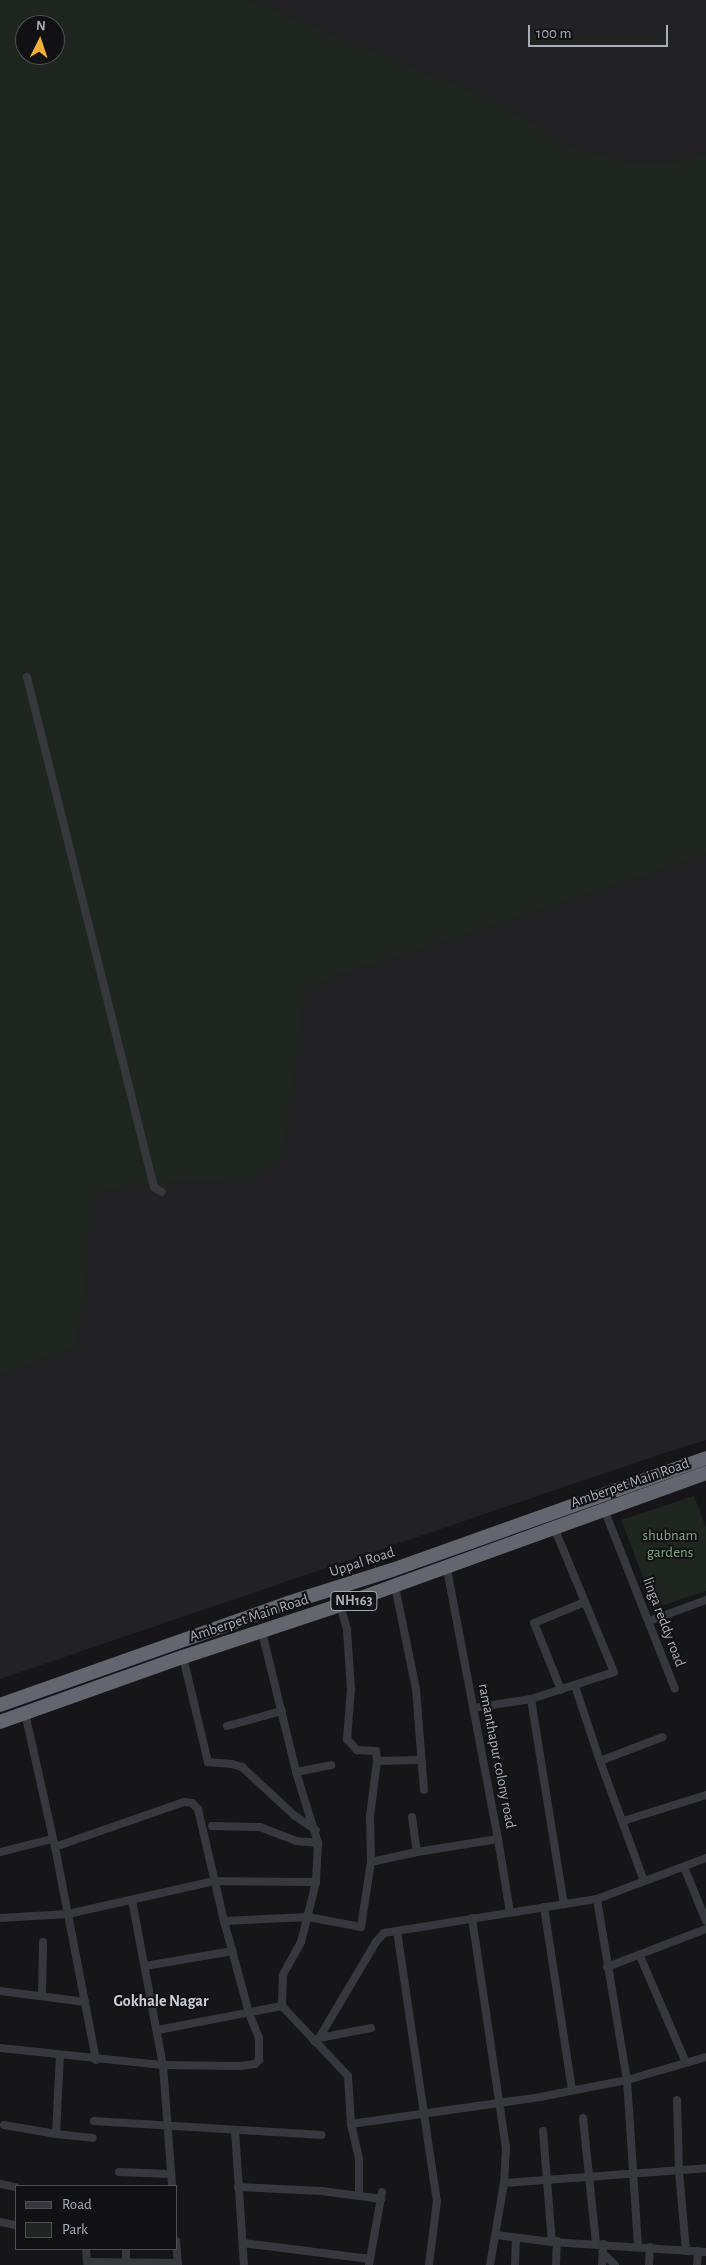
<!DOCTYPE html>
<html>
<head>
<meta charset="utf-8">
<style>
  body { margin:0 }
  #map { position:relative; width:706px; height:2265px; overflow:hidden; background:#161618; font-family:"Alegreya Sans",sans-serif }
  div>[style] { position:absolute }
  [style*='--x'] { left:calc(var(--x)*1px); top:calc(var(--y)*1px); width:calc(var(--w)*1px); rotate:calc(var(--a)*1deg) }
  .built>* { inset:0; background:#222225 }
  .green>* { inset:0; background:#1e261f }
  .street>* { height:8px; margin:-4px; padding:0 4px; transform-origin:4px; border-radius:4px; background:#37383d }
  .highway>* { height:14px; margin:-7px; padding:0 7px; transform-origin:7px; border-radius:7px; background:#63666e }
  span { translate:-50% -50%; white-space:nowrap; text-align:center; line-height:1.15; -webkit-text-stroke:4px #111113; paint-order:stroke }
  .shield-label span { padding:1px 4px; background:#111113; border:1px solid; border-radius:4px; -webkit-text-stroke-width:0 }
  .shield-label { font-size:14px; color:#a8adb8; font-weight:700 }
  .street-label { font-size:15px; color:#a8adb8 }
  .park-label { font-size:15px; color:#7fa381 }
  .neighbourhood-label { font-size:16px; color:#c9ccd4; font-weight:700 }
  .legend { position:absolute; left:15px; top:2185px; width:162px; height:65px; box-sizing:border-box; background:#111113; border:1px solid #4d4f55; margin:0; padding:6px 9px; list-style:none; font-size:15px; color:#a8adb8 }
  .legend li { display:flex; align-items:center; gap:10px; height:25px }
  .legend b { width:25px; border:1px solid #4d4f55 }
  .north { position:absolute; left:15px; top:15px; width:50px; height:50px; box-sizing:border-box; background:#111113; border:1px solid #4d4f55; border-radius:50%; rotate:4deg; font-size:14px; font-weight:700; line-height:20px; text-align:center; color:#a8adb8 }
  .north::after { content:''; display:block; margin:auto; width:18px; height:22px; background:#f2b134; clip-path:polygon(50% 0,100% 100%,50% 72%,0 100%) }
  .scale { position:absolute; left:528px; top:25px; width:140px; height:22px; box-sizing:border-box; border:2px solid #a8adb8; border-top:0; padding-left:6px; font-size:15px; line-height:18px; white-space:nowrap; color:#a8adb8; -webkit-text-stroke:4px #111113; paint-order:stroke }
</style>
</head>
<body>
<div id="map">
  <div class="built">
    <div style="clip-path:polygon(evenodd,0 0,706px 0,706px 1440px,661px 1454px,0 1679px,0 0,25px 25px,55px 25px,55px 55px,25px 55px,25px 25px)"></div>
  </div>
  <div class="green">
    <div style="clip-path:polygon(evenodd,0 0,248px 0,492px 101px,575px 149px,634px 165px,671px 163px,706px 155px,706px 852px,648px 874px,337px 975px,320px 983px,308px 993px,302px 1008px,285px 1139px,280px 1156px,267px 1168px,248px 1177px,123px 1186px,104px 1189px,92px 1198px,89px 1209px,86px 1285px,74px 1347px,0 1374px,0 0,25px 25px,55px 25px,55px 55px,25px 55px,25px 25px)"></div>
    <div style="clip-path:polygon(694px 1496px,706px 1528px,706px 1591px,655px 1608px,621px 1520px)"></div>
  </div>
  <div class="street">
    <div style="--x:27;--y:677;--w:517;--a:76.02"></div>
    <div style="--x:152;--y:1179;--w:8;--a:76"></div>
    <div style="--x:154;--y:1187;--w:9;--a:32"></div>
    <div style="--x:604;--y:1509;--w:193;--a:68.5"></div>
    <div style="--x:395;--y:1586;--w:105;--a:78.5"></div>
    <div style="--x:416;--y:1689;--w:101;--a:85.5"></div>
    <div style="--x:340;--y:1605;--w:26;--a:74"></div>
    <div style="--x:347;--y:1630;--w:59;--a:86.1"></div>
    <div style="--x:351;--y:1689;--w:50;--a:94.6"></div>
    <div style="--x:347;--y:1739;--w:15;--a:48"></div>
    <div style="--x:357;--y:1750;--w:19;--a:3"></div>
    <div style="--x:376;--y:1751;--w:10;--a:84"></div>
    <div style="--x:649;--y:1621;--w:61;--a:-20.2"></div>
    <div style="--x:262;--y:1632;--w:144;--a:76.3"></div>
    <div style="--x:296;--y:1772;--w:74;--a:72.8"></div>
    <div style="--x:318;--y:1843;--w:39;--a:93"></div>
    <div style="--x:316;--y:1882;--w:62;--a:104"></div>
    <div style="--x:301;--y:1942;--w:38;--a:119"></div>
    <div style="--x:283;--y:1975;--w:31;--a:92"></div>
    <div style="--x:282;--y:2006;--w:96;--a:46.7"></div>
    <div style="--x:348;--y:2076;--w:48;--a:86.4"></div>
    <div style="--x:351;--y:2124;--w:36;--a:77"></div>
    <div style="--x:359;--y:2159;--w:37;--a:90"></div>
    <div style="--x:183;--y:1657;--w:108;--a:76.6"></div>
    <div style="--x:208;--y:1762;--w:24;--a:5"></div>
    <div style="--x:232;--y:1764;--w:10;--a:17"></div>
    <div style="--x:242;--y:1767;--w:72;--a:42.8"></div>
    <div style="--x:295;--y:1816;--w:25;--a:34"></div>
    <div style="--x:575;--y:1686;--w:79;--a:71.6"></div>
    <div style="--x:600;--y:1761;--w:128;--a:69.9"></div>
    <div style="--x:561;--y:1690;--w:72;--a:-111.9"></div>
    <div style="--x:534;--y:1623;--w:55;--a:-22.4"></div>
    <div style="--x:531;--y:1699;--w:208;--a:80.9"></div>
    <div style="--x:474;--y:1708;--w:58;--a:-9"></div>
    <div style="--x:531;--y:1699;--w:87;--a:-18"></div>
    <div style="--x:614;--y:1672;--w:157;--a:-112.5"></div>
    <div style="--x:25;--y:1713;--w:137;--a:77.4"></div>
    <div style="--x:55;--y:1847;--w:217;--a:79.1"></div>
    <div style="--x:227;--y:1726;--w:57;--a:-15.3"></div>
    <div style="--x:600;--y:1761;--w:67;--a:-20.9"></div>
    <div style="--x:296;--y:1772;--w:36;--a:-11"></div>
    <div style="--x:412;--y:1817;--w:35;--a:82"></div>
    <div style="--x:623;--y:1821;--w:87;--a:-17.4"></div>
    <div style="--x:212;--y:1826;--w:48;--a:1.2"></div>
    <div style="--x:260;--y:1827;--w:39;--a:21"></div>
    <div style="--x:296;--y:1841;--w:22;--a:5"></div>
    <div style="--x:498;--y:1839;--w:74;--a:80.7"></div>
    <div style="--x:0;--y:1852;--w:54;--a:-14"></div>
    <div style="--x:371;--y:1862;--w:47;--a:-12.3"></div>
    <div style="--x:417;--y:1852;--w:82;--a:-9.1"></div>
    <div style="--x:498;--y:1839;--w:279;--a:-100.7"></div>
    <div style="--x:684;--y:1867;--w:58;--a:67.8"></div>
    <div style="--x:597;--y:1899;--w:183;--a:80.6"></div>
    <div style="--x:627;--y:2080;--w:166;--a:86.2"></div>
    <div style="--x:132;--y:1900;--w:168;--a:79.4"></div>
    <div style="--x:163;--y:2065;--w:121;--a:85.7"></div>
    <div style="--x:544;--y:1907;--w:184;--a:81.3"></div>
    <div style="--x:0;--y:1918;--w:68;--a:-3.4"></div>
    <div style="--x:68;--y:1914;--w:150;--a:-12.7"></div>
    <div style="--x:214;--y:1881;--w:102;--a:0.6"></div>
    <div style="--x:472;--y:1918;--w:232;--a:81.6"></div>
    <div style="--x:506;--y:2147;--w:36;--a:93"></div>
    <div style="--x:504;--y:2183;--w:83;--a:99.7"></div>
    <div style="--x:224;--y:1921;--w:84;--a:-2.7"></div>
    <div style="--x:308;--y:1917;--w:54;--a:10.7"></div>
    <div style="--x:361;--y:1927;--w:66;--a:-81.3"></div>
    <div style="--x:371;--y:1862;--w:46;--a:-91.2"></div>
    <div style="--x:370;--y:1816;--w:55;--a:-82.7"></div>
    <div style="--x:377;--y:1761;--w:44;--a:-1.3"></div>
    <div style="--x:397;--y:1931;--w:273;--a:81.6"></div>
    <div style="--x:437;--y:2201;--w:64;--a:97.1"></div>
    <div style="--x:640;--y:1956;--w:116;--a:66.7"></div>
    <div style="--x:145;--y:1966;--w:89;--a:-9.7"></div>
    <div style="--x:607;--y:1967;--w:106;--a:-21"></div>
    <div style="--x:0;--y:1991;--w:86;--a:7.4"></div>
    <div style="--x:42;--y:1996;--w:54;--a:-88.9"></div>
    <div style="--x:158;--y:2030;--w:126;--a:-11"></div>
    <div style="--x:319;--y:2038;--w:53;--a:-10.9"></div>
    <div style="--x:314;--y:2041;--w:6;--a:-31"></div>
    <div style="--x:319;--y:2038;--w:112;--a:-59.3"></div>
    <div style="--x:376;--y:1942;--w:12;--a:-48"></div>
    <div style="--x:384;--y:1933;--w:216;--a:-9.1"></div>
    <div style="--x:597;--y:1899;--w:116;--a:-20.6"></div>
    <div style="--x:0;--y:2048;--w:164;--a:6"></div>
    <div style="--x:163;--y:2065;--w:76;--a:0.8"></div>
    <div style="--x:239;--y:2066;--w:16;--a:-7"></div>
    <div style="--x:255;--y:2064;--w:6;--a:-45"></div>
    <div style="--x:259;--y:2060;--w:22;--a:-90"></div>
    <div style="--x:259;--y:2038;--w:27;--a:-112"></div>
    <div style="--x:249;--y:2013;--w:95;--a:-105.2"></div>
    <div style="--x:224;--y:1921;--w:115;--a:-103.1"></div>
    <div style="--x:198;--y:1809;--w:8;--a:-135"></div>
    <div style="--x:192;--y:1803;--w:8;--a:-173"></div>
    <div style="--x:184;--y:1802;--w:137;--a:160.8"></div>
    <div style="--x:677;--y:2100;--w:71;--a:88.4"></div>
    <div style="--x:679;--y:2171;--w:80;--a:85"></div>
    <div style="--x:583;--y:2118;--w:126;--a:84.1"></div>
    <div style="--x:94;--y:2121;--w:228;--a:3.5"></div>
    <div style="--x:351;--y:2124;--w:191;--a:-8.1"></div>
    <div style="--x:540;--y:2097;--w:89;--a:-11.1"></div>
    <div style="--x:627;--y:2080;--w:82;--a:-16.2"></div>
    <div style="--x:4;--y:2125;--w:53;--a:9.8"></div>
    <div style="--x:56;--y:2134;--w:79;--a:-87.1"></div>
    <div style="--x:235;--y:2130;--w:135;--a:86.2"></div>
    <div style="--x:543;--y:2131;--w:111;--a:85.4"></div>
    <div style="--x:56;--y:2134;--w:37;--a:6"></div>
    <div style="--x:119;--y:2172;--w:52;--a:2.2"></div>
    <div style="--x:504;--y:2183;--w:203;--a:-4.2"></div>
    <div style="--x:0;--y:2184;--w:16;--a:11"></div>
    <div style="--x:238;--y:2187;--w:84;--a:2.7"></div>
    <div style="--x:322;--y:2191;--w:60;--a:7.7"></div>
    <div style="--x:0;--y:2222;--w:16;--a:11"></div>
    <div style="--x:496;--y:2235;--w:56;--a:7.1"></div>
    <div style="--x:552;--y:2242;--w:154;--a:3.7"></div>
    <div style="--x:176;--y:2241;--w:24;--a:85"></div>
    <div style="--x:243;--y:2243;--w:128;--a:7.2"></div>
    <div style="--x:86;--y:2249;--w:13;--a:86"></div>
    <div style="--x:87;--y:2262;--w:91;--a:0.6"></div>
    <div style="--x:603;--y:2253;--w:17;--a:45"></div>
    <div style="--x:126;--y:2263;--w:14;--a:-90"></div>
    <div style="--x:369;--y:2265;--w:74;--a:-79.9"></div>
    <div style="--x:515;--y:2265;--w:27;--a:-88"></div>
    <div style="--x:556;--y:2265;--w:24;--a:-88"></div>
    <div style="--x:602;--y:2265;--w:21;--a:-87"></div>
    <div style="--x:649;--y:2265;--w:18;--a:-87"></div>
    <div style="--x:697;--y:2265;--w:14;--a:-86"></div>
  </div>
  <div class="highway">
    <div style="--x:0;--y:1705;--w:306;--a:-19.5"></div>
    <div style="--x:288;--y:1603;--w:109;--a:-17.6"></div>
    <div style="--x:392;--y:1570;--w:333;--a:-19.6"></div>
    <div style="--x:0;--y:1722;--w:194;--a:-19.6"></div>
    <div style="--x:183;--y:1657;--w:181;--a:-18.3"></div>
    <div style="--x:355;--y:1600;--w:373;--a:-19.9"></div>
  </div>
  <div class="shield-label">
    <span style="left:354px;top:1601px">NH163</span>
  </div>
  <div class="street-label">
    <span style="left:630px;top:1483px;rotate:-19deg">Amberpet Main Road</span>
    <span style="left:362px;top:1562px;rotate:-18deg">Uppal Road</span>
    <span style="left:249px;top:1618px;rotate:-18deg">Amberpet Main Road</span>
    <span style="left:664px;top:1622px;rotate:69deg">linga reddy road</span>
    <span style="left:497px;top:1756px;rotate:79deg">ramanthapur colony road</span>
  </div>
  <div class="park-label">
    <span style="left:670px;top:1544px">shubnam<br>gardens</span>
  </div>
  <div class="neighbourhood-label">
    <span style="left:161px;top:2001px">Gokhale Nagar</span>
  </div>
  <ul class="legend">
  <li><b style="height:6px;background:#37383d"></b>Road</li>
  <li><b style="height:14px;background:#1e261f"></b>Park</li>
  </ul>
  <div class="north">N</div>
  <div class="scale">100 m</div>
</div>
</body>
</html>
